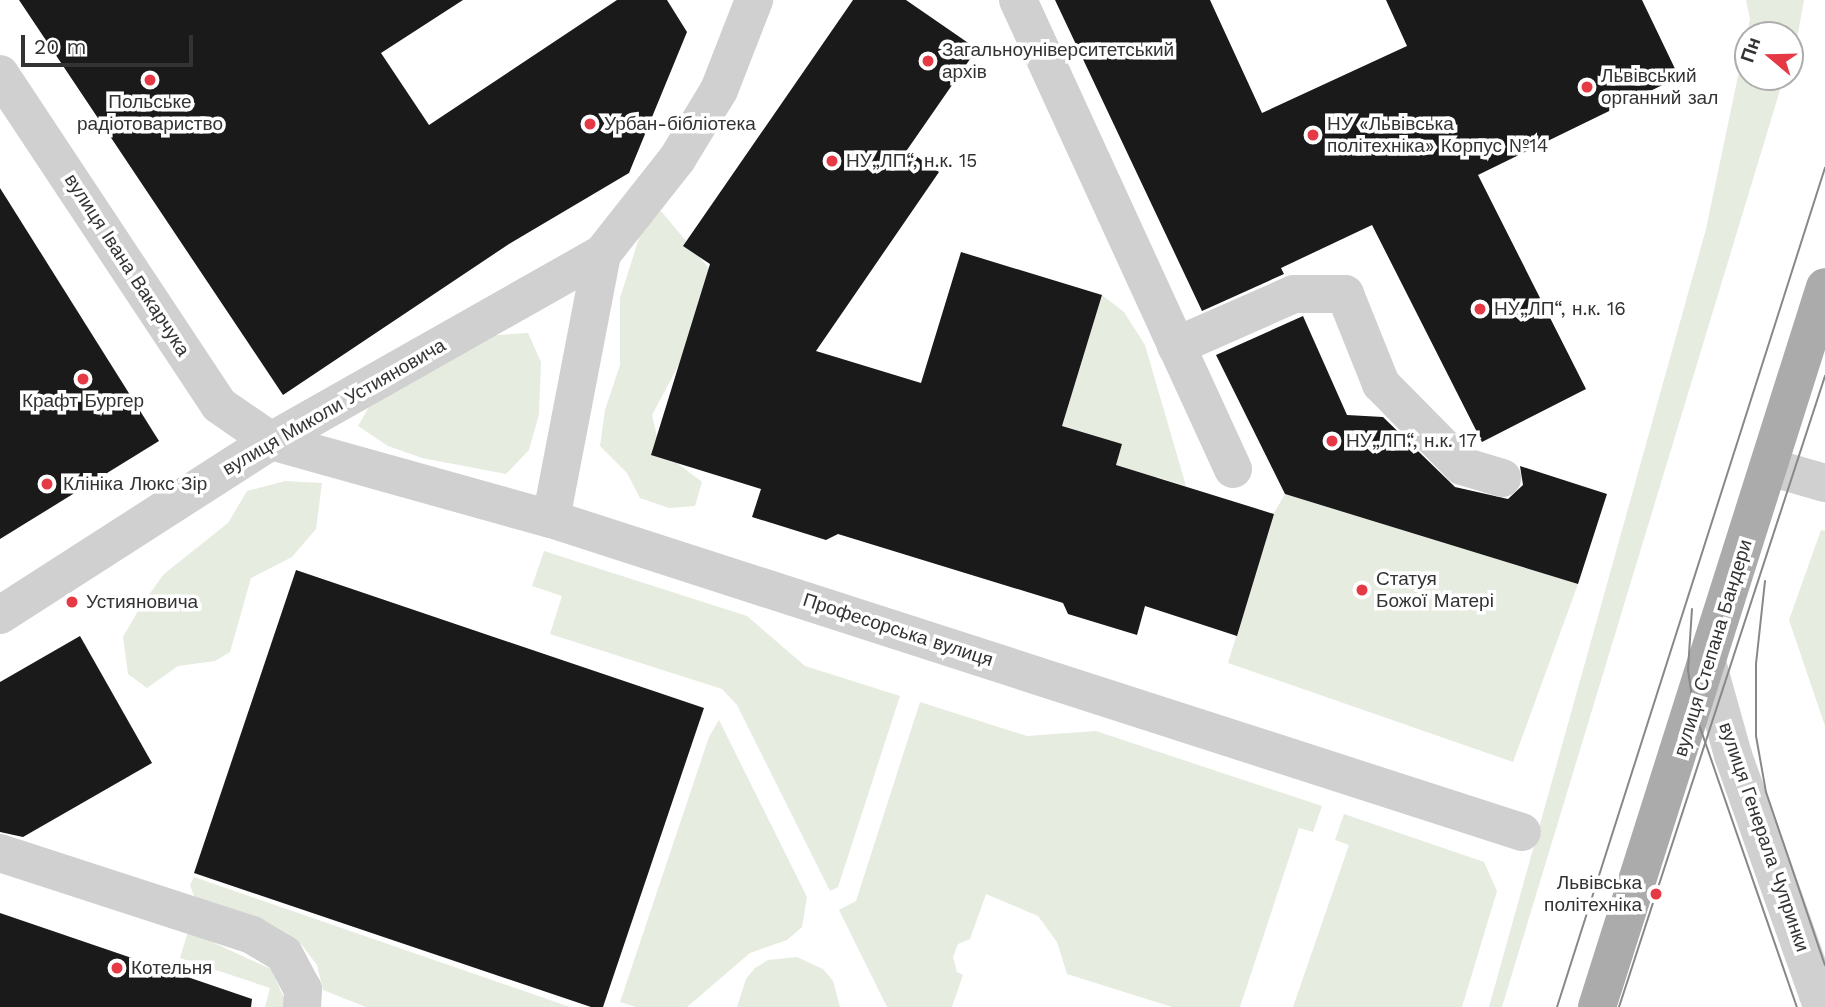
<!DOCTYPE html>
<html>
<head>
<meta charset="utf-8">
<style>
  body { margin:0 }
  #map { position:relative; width:1825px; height:1007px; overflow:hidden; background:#fff; font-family:"Work Sans",sans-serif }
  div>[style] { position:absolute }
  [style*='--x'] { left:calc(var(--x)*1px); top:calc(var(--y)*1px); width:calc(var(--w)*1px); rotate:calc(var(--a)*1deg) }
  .green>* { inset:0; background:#e6ecdf }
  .building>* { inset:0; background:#1a1a1a }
  .minor>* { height:38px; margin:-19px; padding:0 19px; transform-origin:19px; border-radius:19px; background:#d0d0d0 }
  .major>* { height:38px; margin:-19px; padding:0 19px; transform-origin:19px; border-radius:19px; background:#ababab }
  .tram>* { height:2px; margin:-1px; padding:0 1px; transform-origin:1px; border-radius:1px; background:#888 }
  .dots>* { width:19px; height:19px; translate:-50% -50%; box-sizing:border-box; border:4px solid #fff; border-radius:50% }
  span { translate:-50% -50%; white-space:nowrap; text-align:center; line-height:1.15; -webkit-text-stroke:7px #fff; paint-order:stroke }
  .poi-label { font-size:19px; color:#333 }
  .left { translate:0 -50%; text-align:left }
  .right { translate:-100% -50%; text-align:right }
  .street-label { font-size:19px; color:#333 }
  .north { position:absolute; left:1734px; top:21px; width:70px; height:70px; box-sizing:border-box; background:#fff; border:2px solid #adadad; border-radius:50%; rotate:289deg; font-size:19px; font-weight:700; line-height:28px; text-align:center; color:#333 }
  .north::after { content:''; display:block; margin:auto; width:24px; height:32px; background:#e63946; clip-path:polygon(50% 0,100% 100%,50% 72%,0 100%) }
  .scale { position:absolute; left:21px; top:35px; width:172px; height:32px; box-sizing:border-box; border:4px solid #333; border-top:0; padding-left:9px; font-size:21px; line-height:24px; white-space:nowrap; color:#333; -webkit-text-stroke:5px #fff; paint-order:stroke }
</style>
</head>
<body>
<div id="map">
  <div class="green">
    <div style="clip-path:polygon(1746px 0,1804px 0,1798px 33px,1790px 58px,1790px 35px,1748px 35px,1748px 77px,1784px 77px,1502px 1007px,1489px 1007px,1706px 229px,1750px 19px)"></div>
    <div style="clip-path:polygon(661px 211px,722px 284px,652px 415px,660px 450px,702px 482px,695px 506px,669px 508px,640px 498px,627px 473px,600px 446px,605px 410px,620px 365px,620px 298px,646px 216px)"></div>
    <div style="clip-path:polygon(1102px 295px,1124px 312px,1145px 345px,1186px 486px,1157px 477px,1146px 511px,1106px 499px,1122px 444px,1062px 426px)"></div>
    <div style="clip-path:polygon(528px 333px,541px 362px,539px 414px,529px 450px,506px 474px,422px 458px,388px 446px,358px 426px,370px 405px,483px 336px)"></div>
    <div style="clip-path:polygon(285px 481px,322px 483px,316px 529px,292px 557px,251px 578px,230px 652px,215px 661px,178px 666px,147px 688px,128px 674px,123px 637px,142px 604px,164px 574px,228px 523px,247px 491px)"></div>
    <div style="clip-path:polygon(1285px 494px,1578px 584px,1513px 762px,1228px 663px,1274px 513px)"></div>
    <div style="clip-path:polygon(1821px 530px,1825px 531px,1825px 726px,1789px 620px)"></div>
    <div style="clip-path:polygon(544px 551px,747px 616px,805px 666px,900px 696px,838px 887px,830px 891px,737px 705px,722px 689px,550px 634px,562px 596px,532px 586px)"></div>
    <div style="clip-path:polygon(920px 702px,1027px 736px,1096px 731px,1322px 806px,1313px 832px,1299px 828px,1240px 1007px,1172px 1007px,1067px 974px,1057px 942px,1038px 916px,986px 894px,970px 939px,958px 944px,953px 957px,957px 972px,963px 975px,952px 1007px,887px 1007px,839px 910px,856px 901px)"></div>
    <div style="clip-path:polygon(719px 720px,807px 897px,802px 927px,787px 940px,750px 953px,687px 1007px,636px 1007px,620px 1002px,709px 737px)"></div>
    <div style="clip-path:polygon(1344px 814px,1484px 862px,1497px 891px,1462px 1007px,1293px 1007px,1349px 845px,1335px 840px)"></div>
    <div style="clip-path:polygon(194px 877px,570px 1007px,366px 1007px,323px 990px,317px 965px,301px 944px,194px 896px,190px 885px)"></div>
    <div style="clip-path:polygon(188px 931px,271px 969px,288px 1007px,265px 1007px,270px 988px,180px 958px)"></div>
    <div style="clip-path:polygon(797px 957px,823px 969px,833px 981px,840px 1007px,737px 1007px,746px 979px,755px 968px,768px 960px)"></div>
  </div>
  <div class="building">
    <div style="clip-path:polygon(19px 0,463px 0,381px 53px,429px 125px,617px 0,667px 0,687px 32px,629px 173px,509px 244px,283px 395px)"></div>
    <div style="clip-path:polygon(853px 0,906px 0,977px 49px,907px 150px,939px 172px,816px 351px,921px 383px,961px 252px,1102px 295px,1062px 426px,1122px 444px,1116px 465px,1274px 514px,1237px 636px,1145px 606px,1137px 635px,1068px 614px,1063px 603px,838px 534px,826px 540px,752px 517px,761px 489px,651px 455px,710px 264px,683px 246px)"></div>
    <div style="clip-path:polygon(1055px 0,1210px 0,1262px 113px,1407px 46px,1386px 0,1642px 0,1679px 77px,1478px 175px,1586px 389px,1482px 442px,1372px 225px,1281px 268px,1284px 274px,1202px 311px)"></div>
    <div style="clip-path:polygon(0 188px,159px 441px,0 539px)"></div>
    <div style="clip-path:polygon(1303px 316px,1347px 415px,1383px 417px,1455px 487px,1508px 499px,1523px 485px,1520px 466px,1607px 494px,1578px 584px,1285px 494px,1216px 355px)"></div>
    <div style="clip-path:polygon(296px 570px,704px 708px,603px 1007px,591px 1007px,194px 873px)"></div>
    <div style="clip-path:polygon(80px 636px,152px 763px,23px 837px,0 832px,0 682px)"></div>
    <div style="clip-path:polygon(0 913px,252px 999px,251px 1007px,0 1007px)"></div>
  </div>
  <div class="minor">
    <div style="--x:1018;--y:0;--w:516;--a:65.37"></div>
    <div style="--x:0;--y:74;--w:397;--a:56.5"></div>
    <div style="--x:219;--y:405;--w:63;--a:34.7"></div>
    <div style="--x:271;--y:441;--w:291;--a:15.6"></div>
    <div style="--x:551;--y:519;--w:1020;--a:17.87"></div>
    <div style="--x:1176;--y:346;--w:129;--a:-23.8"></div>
    <div style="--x:1294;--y:294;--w:51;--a:0"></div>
    <div style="--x:1345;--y:294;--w:97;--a:68.2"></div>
    <div style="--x:1381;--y:384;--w:115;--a:45.4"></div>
    <div style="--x:1462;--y:466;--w:42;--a:16.7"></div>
    <div style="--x:1769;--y:467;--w:58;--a:15.9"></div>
    <div style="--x:551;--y:519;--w:270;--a:-79.1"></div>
    <div style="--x:0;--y:615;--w:322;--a:-32.7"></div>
    <div style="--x:271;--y:441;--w:380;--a:-29.5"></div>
    <div style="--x:602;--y:254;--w:121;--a:-51.7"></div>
    <div style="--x:677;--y:159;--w:81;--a:-58.7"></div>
    <div style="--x:719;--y:90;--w:97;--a:-68.7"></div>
    <div style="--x:1708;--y:666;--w:92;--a:74.3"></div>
    <div style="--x:1733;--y:755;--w:267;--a:70.5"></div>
    <div style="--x:0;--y:853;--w:265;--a:18"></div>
    <div style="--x:252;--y:935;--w:37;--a:31"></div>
    <div style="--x:284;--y:954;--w:40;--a:62"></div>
    <div style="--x:303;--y:989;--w:18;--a:93"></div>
  </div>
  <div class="major">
    <div style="--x:1597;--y:1007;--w:755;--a:-72.43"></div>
  </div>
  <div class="tram">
    <div style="--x:1765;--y:581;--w:83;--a:96.2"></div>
    <div style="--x:1756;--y:664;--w:72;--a:90"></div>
    <div style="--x:1756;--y:736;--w:57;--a:79.9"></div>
    <div style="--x:1766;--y:792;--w:183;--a:71.2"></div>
    <div style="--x:1692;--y:609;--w:61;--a:93.8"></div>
    <div style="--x:1688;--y:670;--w:40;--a:81.5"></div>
    <div style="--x:1694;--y:710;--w:314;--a:70.9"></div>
    <div style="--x:1557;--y:1007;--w:881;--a:-72.29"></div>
    <div style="--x:1619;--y:1007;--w:664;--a:-71.92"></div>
  </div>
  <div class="dots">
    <div style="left:928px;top:61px;background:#e63946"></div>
    <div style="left:150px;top:80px;background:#e63946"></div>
    <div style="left:1587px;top:87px;background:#e63946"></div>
    <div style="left:590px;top:124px;background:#e63946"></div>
    <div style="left:1313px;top:135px;background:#e63946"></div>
    <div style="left:832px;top:161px;background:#e63946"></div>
    <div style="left:1480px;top:309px;background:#e63946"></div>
    <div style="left:83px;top:379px;background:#e63946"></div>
    <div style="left:1332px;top:441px;background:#e63946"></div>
    <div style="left:47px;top:484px;background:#e63946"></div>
    <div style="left:1362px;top:590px;background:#e63946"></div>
    <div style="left:72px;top:602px;background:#e63946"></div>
    <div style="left:1656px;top:894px;background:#e63946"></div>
    <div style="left:117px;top:968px;background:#e63946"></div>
  </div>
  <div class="poi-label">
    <span class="left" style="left:942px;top:61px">Загальноуніверситетський<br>архів</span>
    <span class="left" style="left:1601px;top:87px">Львівський<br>органний зал</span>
    <span style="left:150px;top:113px">Польське<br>радіотовариство</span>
    <span class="left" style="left:604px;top:124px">Урбан-бібліотека</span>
    <span class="left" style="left:1327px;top:135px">НУ «Львівська<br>політехніка» Корпус №14</span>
    <span class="left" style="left:846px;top:161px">НУ„ЛП“, н.к. 15</span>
    <span class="left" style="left:1494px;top:309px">НУ„ЛП“, н.к. 16</span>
    <span style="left:83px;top:401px">Крафт Бургер</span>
    <span class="left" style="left:1346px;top:441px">НУ„ЛП“, н.к. 17</span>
    <span class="left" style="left:63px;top:484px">Клініка Люкс Зір</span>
    <span class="left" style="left:1376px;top:590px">Статуя<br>Божої Матері</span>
    <span class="left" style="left:86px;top:602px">Устияновича</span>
    <span class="right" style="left:1642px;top:894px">Львівська<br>політехніка</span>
    <span class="left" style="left:131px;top:968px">Котельня</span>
  </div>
  <div class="street-label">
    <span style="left:127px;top:265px;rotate:57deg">вулиця Івана Вакарчука</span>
    <span style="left:334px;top:407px;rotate:-30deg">вулиця Миколи Устияновича</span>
    <span style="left:898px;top:630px;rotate:18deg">Професорська вулиця</span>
    <span style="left:1713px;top:648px;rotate:-73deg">вулиця Степана Бандери</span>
    <span style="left:1764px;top:837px;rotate:71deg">вулиця Генерала Чупринки</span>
  </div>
  <div class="north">Пн</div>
  <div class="scale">20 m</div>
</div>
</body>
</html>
